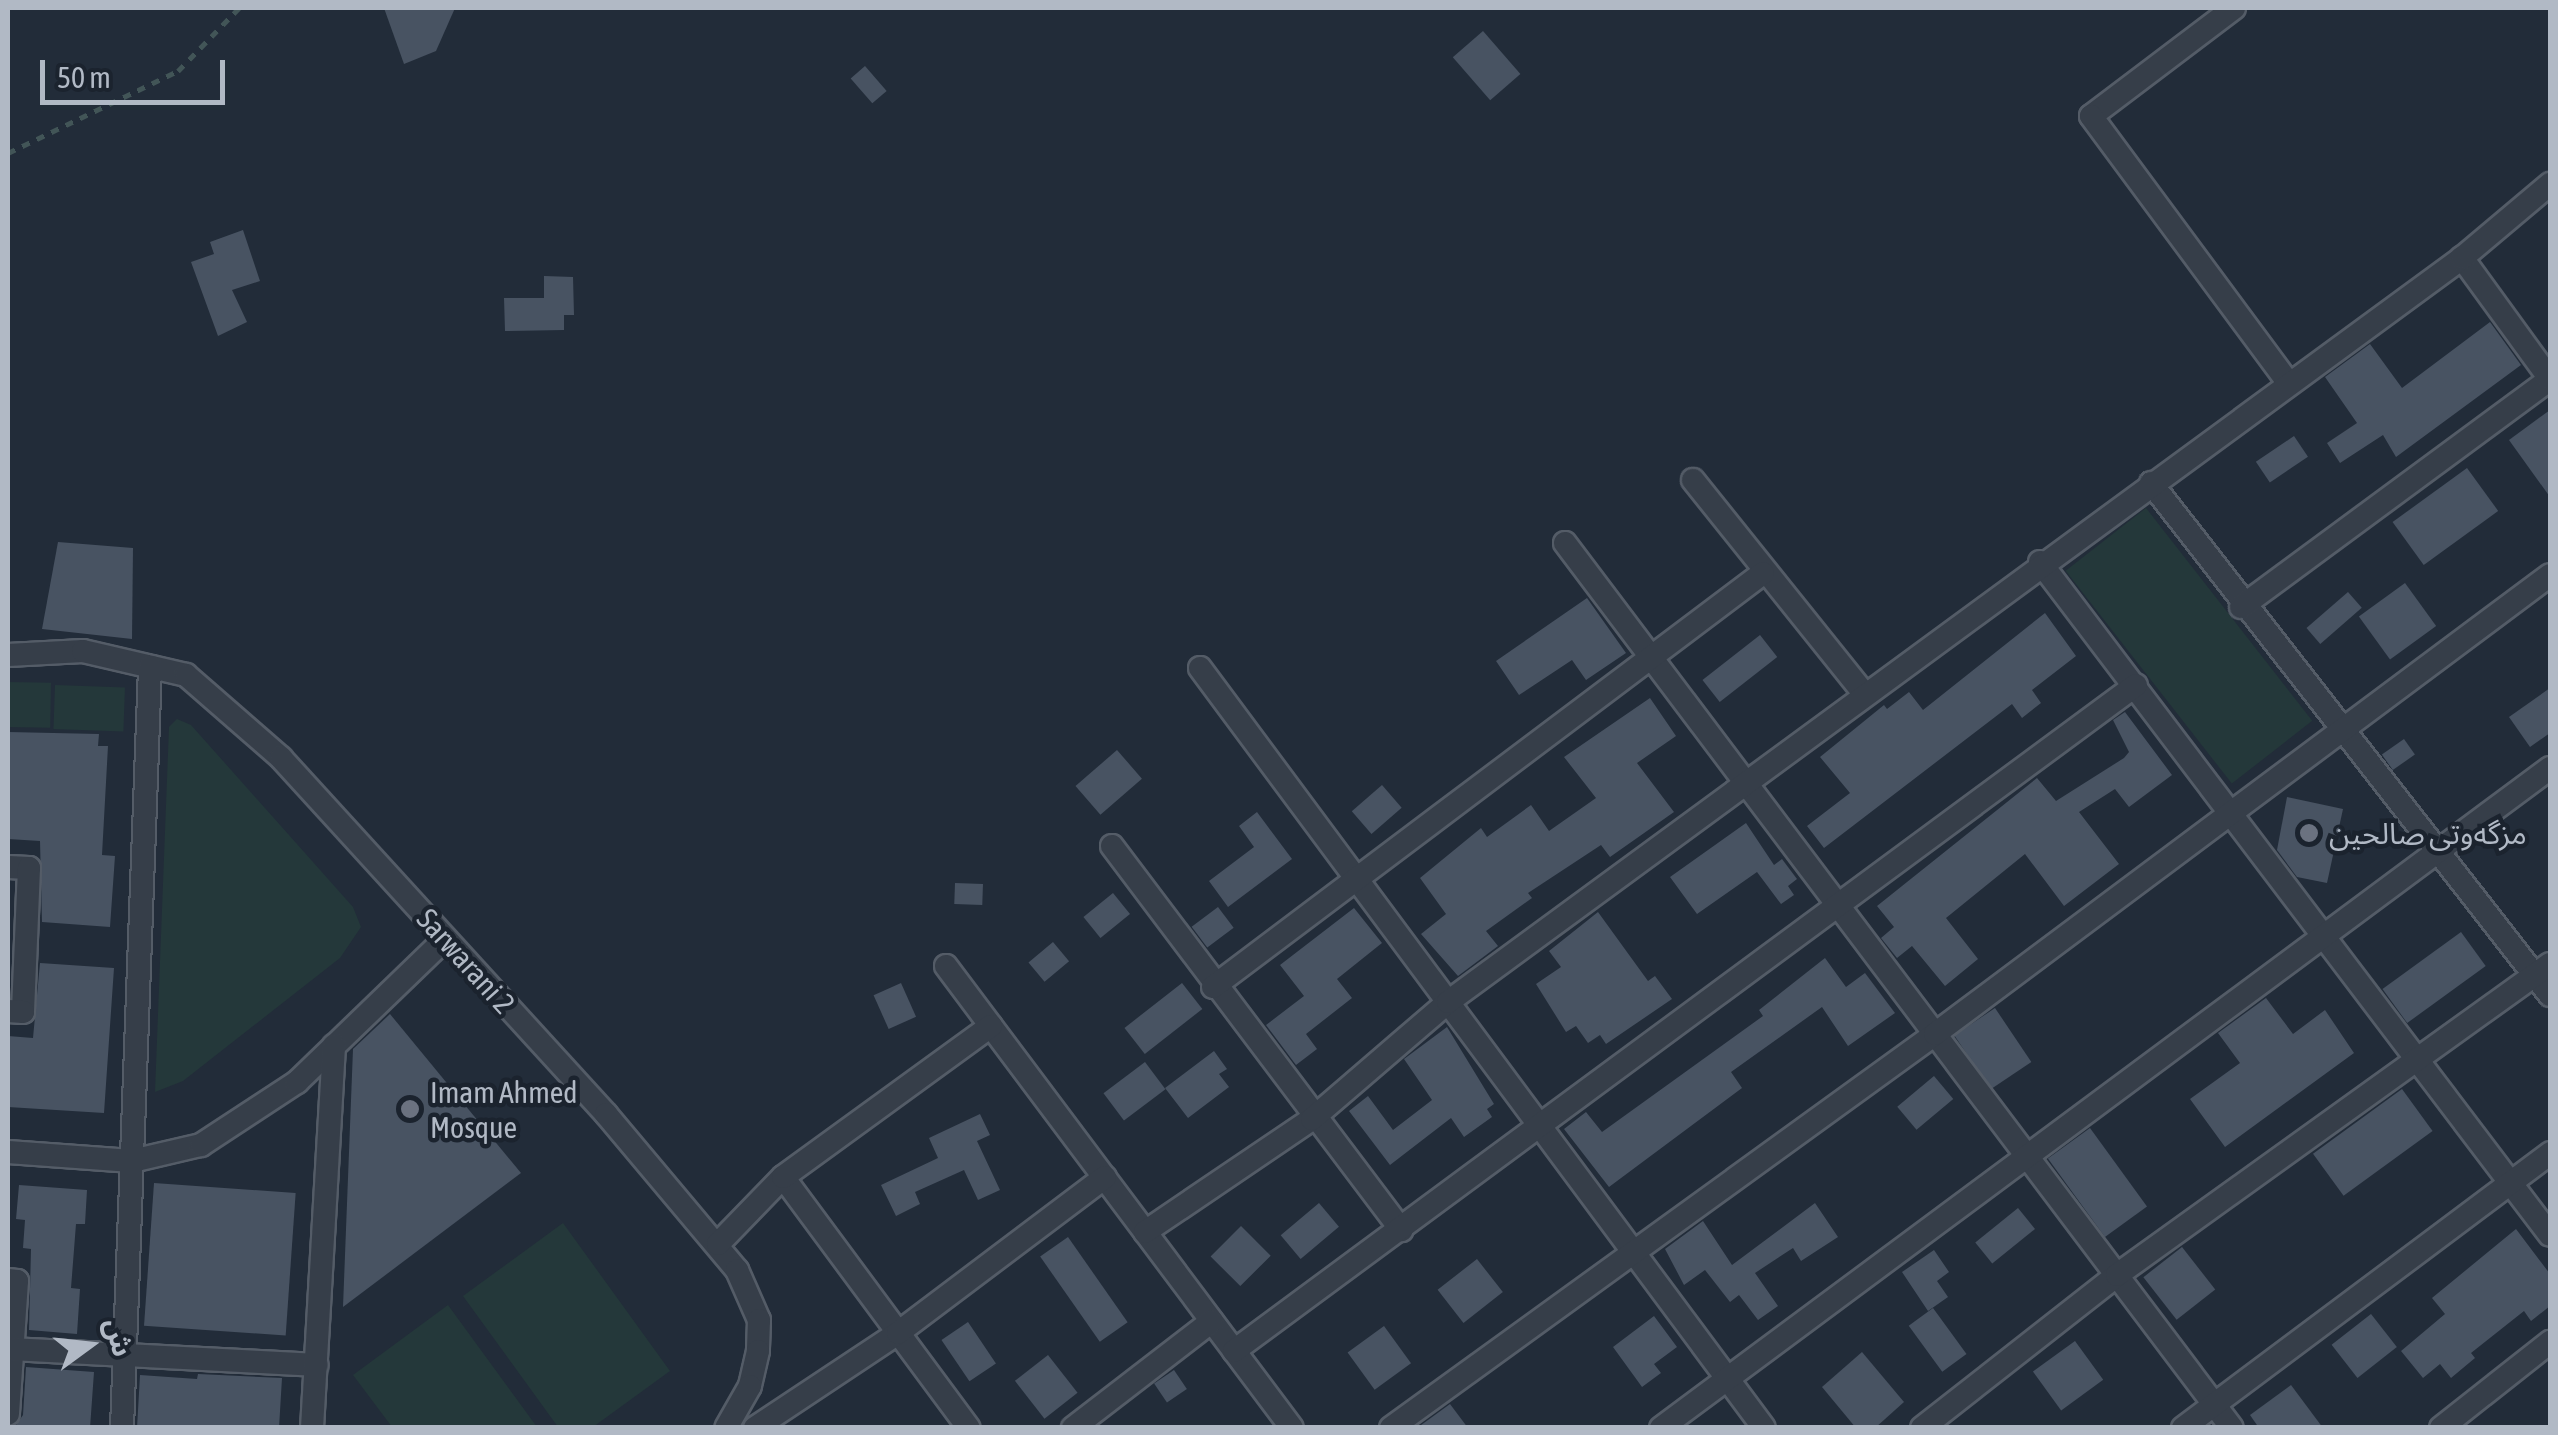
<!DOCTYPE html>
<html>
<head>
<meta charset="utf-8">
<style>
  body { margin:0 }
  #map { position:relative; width:2558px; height:1435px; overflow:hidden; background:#222c39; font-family:"Asap Condensed","Noto Sans Arabic",sans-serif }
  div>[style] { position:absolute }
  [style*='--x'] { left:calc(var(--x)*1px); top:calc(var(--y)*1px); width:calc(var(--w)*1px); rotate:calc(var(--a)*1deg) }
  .green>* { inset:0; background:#24383a; transform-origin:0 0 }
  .building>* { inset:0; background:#485362; transform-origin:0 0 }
  .path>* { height:5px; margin-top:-2.5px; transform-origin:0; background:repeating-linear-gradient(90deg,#425557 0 8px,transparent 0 16px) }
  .roads { filter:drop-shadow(2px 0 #545c67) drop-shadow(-2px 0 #545c67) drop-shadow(0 2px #545c67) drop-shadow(0 -2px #545c67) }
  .street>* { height:22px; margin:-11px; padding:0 11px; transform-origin:11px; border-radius:11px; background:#363e49 }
  .dots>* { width:28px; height:28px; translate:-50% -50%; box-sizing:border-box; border:5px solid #1b232e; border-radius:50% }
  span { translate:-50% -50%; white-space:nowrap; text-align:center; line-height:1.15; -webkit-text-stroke:9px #1b232e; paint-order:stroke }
  .poi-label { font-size:30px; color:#b1b9c5 }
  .left { translate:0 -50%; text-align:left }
  .street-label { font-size:30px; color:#b1b9c5 }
  .frame { position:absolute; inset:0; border:10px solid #b1b9c5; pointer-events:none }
  .north { position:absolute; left:40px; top:1295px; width:100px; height:100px; -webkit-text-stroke:8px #1b232e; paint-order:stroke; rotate:75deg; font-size:28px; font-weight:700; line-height:40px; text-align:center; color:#b1b9c5 }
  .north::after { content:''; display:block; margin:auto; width:35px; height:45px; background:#b1b9c5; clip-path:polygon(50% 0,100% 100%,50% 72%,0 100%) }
  .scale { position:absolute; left:40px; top:60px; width:185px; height:45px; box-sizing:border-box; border:5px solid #b1b9c5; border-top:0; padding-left:12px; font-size:30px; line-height:35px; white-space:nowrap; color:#b1b9c5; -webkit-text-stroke:8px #1b232e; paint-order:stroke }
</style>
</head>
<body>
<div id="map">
  <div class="green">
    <div style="left:2146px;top:508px;width:270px;height:102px;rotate:52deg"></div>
    <div style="left:8px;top:682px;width:43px;height:45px;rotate:1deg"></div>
    <div style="left:55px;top:685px;width:70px;height:44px;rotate:2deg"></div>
    <div style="clip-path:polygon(177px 719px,191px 725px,353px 907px,361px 927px,340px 958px,183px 1081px,155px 1092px,169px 727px)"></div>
    <div style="clip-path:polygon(563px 1223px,670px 1371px,593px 1427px,558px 1427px,463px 1296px)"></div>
    <div style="clip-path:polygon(448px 1305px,537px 1427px,392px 1427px,353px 1375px)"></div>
  </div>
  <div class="building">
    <div style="clip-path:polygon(384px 8px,455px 8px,436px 51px,404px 64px)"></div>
    <div style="left:1483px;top:31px;width:57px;height:40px;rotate:49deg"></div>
    <div style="left:865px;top:66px;width:33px;height:19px;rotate:49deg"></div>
    <div style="clip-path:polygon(243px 230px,260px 281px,232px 290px,247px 322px,218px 336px,191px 262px,214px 254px,210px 242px)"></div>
    <div style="clip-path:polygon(544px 276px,573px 277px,574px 315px,564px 315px,564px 330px,505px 331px,504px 298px,544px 298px)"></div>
    <div style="clip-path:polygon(2490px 322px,2521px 365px,2396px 457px,2383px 435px,2340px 463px,2327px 443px,2357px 423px,2325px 377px,2370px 344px,2402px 388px)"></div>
    <div style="clip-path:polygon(2550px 410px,2550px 497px,2509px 440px)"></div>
    <div style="left:2294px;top:436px;width:25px;height:46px;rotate:56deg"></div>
    <div style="left:2467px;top:468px;width:53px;height:92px;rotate:54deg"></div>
    <div style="clip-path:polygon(58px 542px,133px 548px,132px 639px,42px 629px)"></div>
    <div style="left:2405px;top:583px;width:53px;height:57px;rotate:54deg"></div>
    <div style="left:2348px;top:592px;width:21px;height:55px;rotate:49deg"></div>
    <div style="clip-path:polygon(1587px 598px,1626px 653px,1586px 680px,1572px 660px,1519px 695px,1496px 661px)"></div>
    <div style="clip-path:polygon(2045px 613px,2076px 656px,2032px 690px,2041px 703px,2022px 718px,2012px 704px,1824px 848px,1807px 826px,1850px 793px,1820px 757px,1884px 705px,1887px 709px,1909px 692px,1923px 710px)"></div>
    <div style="left:1760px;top:635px;width:28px;height:73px;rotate:52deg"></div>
    <div style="clip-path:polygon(2550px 688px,2550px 733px,2530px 747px,2509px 717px)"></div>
    <div style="clip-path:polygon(1650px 698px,1676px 736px,1637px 763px,1674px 812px,1610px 857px,1601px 845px,1528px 893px,1532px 898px,1486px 931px,1498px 946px,1458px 976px,1421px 934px,1446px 914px,1420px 878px,1481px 828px,1487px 837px,1531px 805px,1549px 831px,1596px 798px,1564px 757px)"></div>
    <div style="clip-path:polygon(2125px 712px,2172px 775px,2129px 807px,2115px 789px,2079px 812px,2119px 864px,2064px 906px,2025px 854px,1946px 918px,1978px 959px,1945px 986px,1912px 946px,1897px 958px,1881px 938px,1894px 927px,1877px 906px,2037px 778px,2056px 801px,2124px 758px,2129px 752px,2113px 720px)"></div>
    <div style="clip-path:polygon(8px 732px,99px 734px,98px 746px,108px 746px,102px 855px,115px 856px,110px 927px,42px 922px,40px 841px,8px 839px)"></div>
    <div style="left:2404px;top:739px;width:19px;height:27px;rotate:55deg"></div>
    <div style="left:1117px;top:750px;width:38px;height:55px;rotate:49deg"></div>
    <div style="left:1382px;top:785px;width:30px;height:40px;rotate:49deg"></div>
    <div style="clip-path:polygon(2287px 797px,2343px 809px,2327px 883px,2297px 877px,2277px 850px)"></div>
    <div style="clip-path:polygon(1257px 812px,1292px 859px,1228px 907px,1209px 881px,1254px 847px,1239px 826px)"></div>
    <div style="clip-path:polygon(1746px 823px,1774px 865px,1782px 859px,1797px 879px,1788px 886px,1794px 895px,1781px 904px,1757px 872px,1697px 914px,1670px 877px)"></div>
    <div style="left:955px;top:883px;width:28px;height:21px;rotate:2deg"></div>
    <div style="left:1113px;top:893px;width:27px;height:38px;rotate:51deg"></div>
    <div style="left:1218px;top:907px;width:26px;height:33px;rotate:53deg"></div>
    <div style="clip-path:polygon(1354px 908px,1382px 943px,1337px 979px,1352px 998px,1306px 1034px,1317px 1049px,1296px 1065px,1266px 1025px,1304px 996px,1280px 965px)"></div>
    <div style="clip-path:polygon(1598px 912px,1648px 981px,1655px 976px,1672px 999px,1606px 1044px,1600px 1035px,1588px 1043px,1576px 1026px,1566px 1032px,1536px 984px,1561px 967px,1549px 951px)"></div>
    <div style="left:2461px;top:932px;width:42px;height:97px;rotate:54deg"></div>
    <div style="left:1053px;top:942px;width:25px;height:32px;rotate:50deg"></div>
    <div style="clip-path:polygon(1825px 958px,1846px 987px,1865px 973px,1895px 1013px,1848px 1046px,1822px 1007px,1731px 1072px,1742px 1088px,1609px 1187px,1564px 1129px,1586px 1112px,1602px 1132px,1763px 1016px,1759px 1010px)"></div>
    <div style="clip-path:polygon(40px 963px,114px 968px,104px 1113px,8px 1107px,8px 1036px,33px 1038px)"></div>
    <div style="left:901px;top:983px;width:37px;height:30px;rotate:66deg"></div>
    <div style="left:1182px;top:983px;width:33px;height:73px;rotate:52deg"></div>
    <div style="clip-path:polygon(2266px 998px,2293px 1034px,2325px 1010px,2354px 1053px,2225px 1147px,2190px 1099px,2240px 1063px,2218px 1033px)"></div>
    <div style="left:1995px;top:1008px;width:65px;height:49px;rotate:56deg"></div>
    <div style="clip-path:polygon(390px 1014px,521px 1173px,343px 1307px,353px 1049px)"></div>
    <div style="clip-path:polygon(1447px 1027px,1494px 1104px,1487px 1109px,1492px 1117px,1464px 1137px,1451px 1118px,1390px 1165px,1349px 1111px,1368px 1096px,1393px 1130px,1432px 1100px,1404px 1059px)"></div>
    <div style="clip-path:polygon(1214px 1051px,1227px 1069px,1219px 1074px,1229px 1087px,1188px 1118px,1165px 1088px)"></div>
    <div style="left:1145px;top:1062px;width:34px;height:52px;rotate:53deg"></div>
    <div style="left:1934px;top:1076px;width:30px;height:48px;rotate:50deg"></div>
    <div style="left:2402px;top:1089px;width:52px;height:110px;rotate:54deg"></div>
    <div style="clip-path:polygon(980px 1114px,990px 1135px,977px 1141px,1000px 1190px,978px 1200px,964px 1170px,915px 1192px,920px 1204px,896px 1216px,881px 1185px,938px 1158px,929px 1138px)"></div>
    <div style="left:2090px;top:1128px;width:97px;height:52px;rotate:54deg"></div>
    <div style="left:154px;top:1183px;width:142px;height:143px;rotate:4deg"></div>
    <div style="clip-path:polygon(19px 1185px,87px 1190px,85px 1224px,76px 1224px,71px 1288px,80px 1289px,77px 1334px,29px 1330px,31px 1249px,23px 1248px,25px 1220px,16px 1219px)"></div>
    <div style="left:1319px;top:1203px;width:31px;height:50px;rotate:50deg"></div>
    <div style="clip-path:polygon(1815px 1203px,1838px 1237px,1801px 1261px,1793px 1248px,1755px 1273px,1778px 1306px,1758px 1320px,1739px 1295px,1730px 1302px,1705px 1270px,1684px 1285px,1665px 1249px,1703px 1221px,1732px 1265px)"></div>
    <div style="left:2018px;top:1208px;width:27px;height:55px;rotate:51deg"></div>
    <div style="left:1241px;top:1226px;width:42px;height:43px;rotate:45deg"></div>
    <div style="clip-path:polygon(2516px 1229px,2550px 1274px,2550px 1306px,2531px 1321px,2524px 1311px,2471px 1353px,2475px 1358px,2451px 1378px,2440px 1364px,2423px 1378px,2401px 1351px,2445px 1314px,2432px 1298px)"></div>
    <div style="left:1068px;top:1237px;width:104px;height:34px;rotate:55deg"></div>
    <div style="left:2182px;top:1247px;width:54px;height:49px;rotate:52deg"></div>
    <div style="clip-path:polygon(1934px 1250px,1949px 1272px,1937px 1281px,1948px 1297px,1928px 1311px,1902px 1272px)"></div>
    <div style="left:1477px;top:1259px;width:42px;height:50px;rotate:52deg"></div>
    <div style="left:1933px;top:1308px;width:57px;height:30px;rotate:54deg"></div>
    <div style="left:2371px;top:1314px;width:42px;height:50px;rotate:52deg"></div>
    <div style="clip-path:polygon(1654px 1316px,1677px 1347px,1654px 1364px,1661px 1373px,1642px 1387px,1613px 1347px)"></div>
    <div style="left:968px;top:1322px;width:50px;height:32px;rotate:56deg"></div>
    <div style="left:1384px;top:1326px;width:46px;height:45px;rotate:54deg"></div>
    <div style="left:2075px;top:1341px;width:48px;height:52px;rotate:54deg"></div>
    <div style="clip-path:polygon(1862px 1352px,1904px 1402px,1875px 1428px,1856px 1428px,1822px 1387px)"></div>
    <div style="left:1048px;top:1355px;width:48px;height:42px;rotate:52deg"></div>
    <div style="clip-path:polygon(26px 1367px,94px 1372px,90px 1428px,14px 1428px,23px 1415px)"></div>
    <div style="left:1174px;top:1370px;width:23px;height:24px;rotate:56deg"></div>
    <div style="clip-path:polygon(198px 1374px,282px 1378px,279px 1428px,137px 1428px,140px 1375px,197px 1379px)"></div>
    <div style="clip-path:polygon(2291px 1385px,2323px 1428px,2259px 1428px,2250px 1415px)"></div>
    <div style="clip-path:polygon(1450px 1404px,1468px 1428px,1417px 1428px)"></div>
  </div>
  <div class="path">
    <div style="--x:8;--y:153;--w:189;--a:-25.8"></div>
    <div style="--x:178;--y:71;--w:88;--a:-45.9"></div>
  </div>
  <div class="roads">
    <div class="street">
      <div style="--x:2234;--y:8;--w:179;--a:142.9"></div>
      <div style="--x:2091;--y:116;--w:333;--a:53.5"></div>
      <div style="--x:1693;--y:480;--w:275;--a:51.3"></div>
      <div style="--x:2151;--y:483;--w:649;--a:52.07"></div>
      <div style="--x:1565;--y:543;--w:1108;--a:53"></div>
      <div style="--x:2040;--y:562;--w:844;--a:52.85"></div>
      <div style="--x:2241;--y:607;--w:384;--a:-36.4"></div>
      <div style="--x:2550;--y:379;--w:150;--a:-126"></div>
      <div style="--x:8;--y:655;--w:75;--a:-3.1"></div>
      <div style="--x:83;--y:651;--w:106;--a:13.1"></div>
      <div style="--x:186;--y:675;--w:126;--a:41.1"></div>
      <div style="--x:281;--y:758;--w:482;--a:47.6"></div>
      <div style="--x:606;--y:1114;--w:204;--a:50"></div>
      <div style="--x:737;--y:1270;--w:55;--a:66.3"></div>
      <div style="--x:759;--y:1320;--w:31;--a:92"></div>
      <div style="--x:758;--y:1351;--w:36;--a:103"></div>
      <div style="--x:750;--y:1386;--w:48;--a:119.7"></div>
      <div style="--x:1200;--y:668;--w:946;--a:53.42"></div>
      <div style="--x:1112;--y:846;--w:481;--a:53"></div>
      <div style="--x:8;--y:867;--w:21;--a:3"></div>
      <div style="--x:29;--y:868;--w:144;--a:92.4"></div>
      <div style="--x:23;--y:1012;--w:15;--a:-176"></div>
      <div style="--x:946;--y:966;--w:577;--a:53.17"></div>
      <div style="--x:1213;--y:987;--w:688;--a:-36.97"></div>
      <div style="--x:8;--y:1152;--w:124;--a:4.2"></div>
      <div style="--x:132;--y:1161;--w:71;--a:-13.1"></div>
      <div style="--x:201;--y:1145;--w:115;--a:-33.3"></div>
      <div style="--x:297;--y:1082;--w:206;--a:-44"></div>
      <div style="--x:783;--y:1177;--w:312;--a:53.5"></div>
      <div style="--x:1145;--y:1232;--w:202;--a:-34.1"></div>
      <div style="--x:1312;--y:1119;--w:179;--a:-40.7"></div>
      <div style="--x:1448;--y:1002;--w:1258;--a:-36.27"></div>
      <div style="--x:2462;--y:258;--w:115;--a:-40.1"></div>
      <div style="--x:718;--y:1244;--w:93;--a:-45.9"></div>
      <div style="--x:783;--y:1177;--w:257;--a:-36"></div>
      <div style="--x:8;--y:1280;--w:9;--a:6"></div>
      <div style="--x:17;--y:1281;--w:133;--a:93.9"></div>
      <div style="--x:12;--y:1349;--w:305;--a:3"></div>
      <div style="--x:1234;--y:1351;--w:1121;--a:-36.44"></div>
      <div style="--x:122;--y:1428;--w:762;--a:-87.89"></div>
      <div style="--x:312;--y:1428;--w:383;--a:-86.7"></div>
      <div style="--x:755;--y:1428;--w:172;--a:-33.6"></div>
      <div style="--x:898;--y:1333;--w:259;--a:-37"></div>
      <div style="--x:1073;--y:1428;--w:175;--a:-37.6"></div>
      <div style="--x:1391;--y:1428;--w:672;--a:-35.91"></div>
      <div style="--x:1935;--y:1034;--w:767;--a:-36.74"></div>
      <div style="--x:1661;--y:1428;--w:1107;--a:-36.59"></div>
      <div style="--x:1922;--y:1428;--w:248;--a:-38.1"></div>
      <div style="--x:2117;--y:1275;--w:533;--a:-35.69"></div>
      <div style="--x:2183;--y:1428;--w:459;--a:-36.8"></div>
      <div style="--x:2441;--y:1428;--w:139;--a:-38.3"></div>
    </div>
  </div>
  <div class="dots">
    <div style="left:2309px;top:833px;background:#6b7280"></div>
    <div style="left:410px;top:1109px;background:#6b7280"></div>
  </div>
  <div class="poi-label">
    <span class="left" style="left:2329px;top:833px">مزگەوتی صالحین</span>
    <span class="left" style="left:430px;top:1109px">Imam Ahmed<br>Mosque</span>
  </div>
  <div class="street-label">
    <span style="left:466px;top:961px;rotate:48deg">Sarwarani 2</span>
  </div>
  <div class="frame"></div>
  <div class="north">ش</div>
  <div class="scale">50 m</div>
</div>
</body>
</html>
